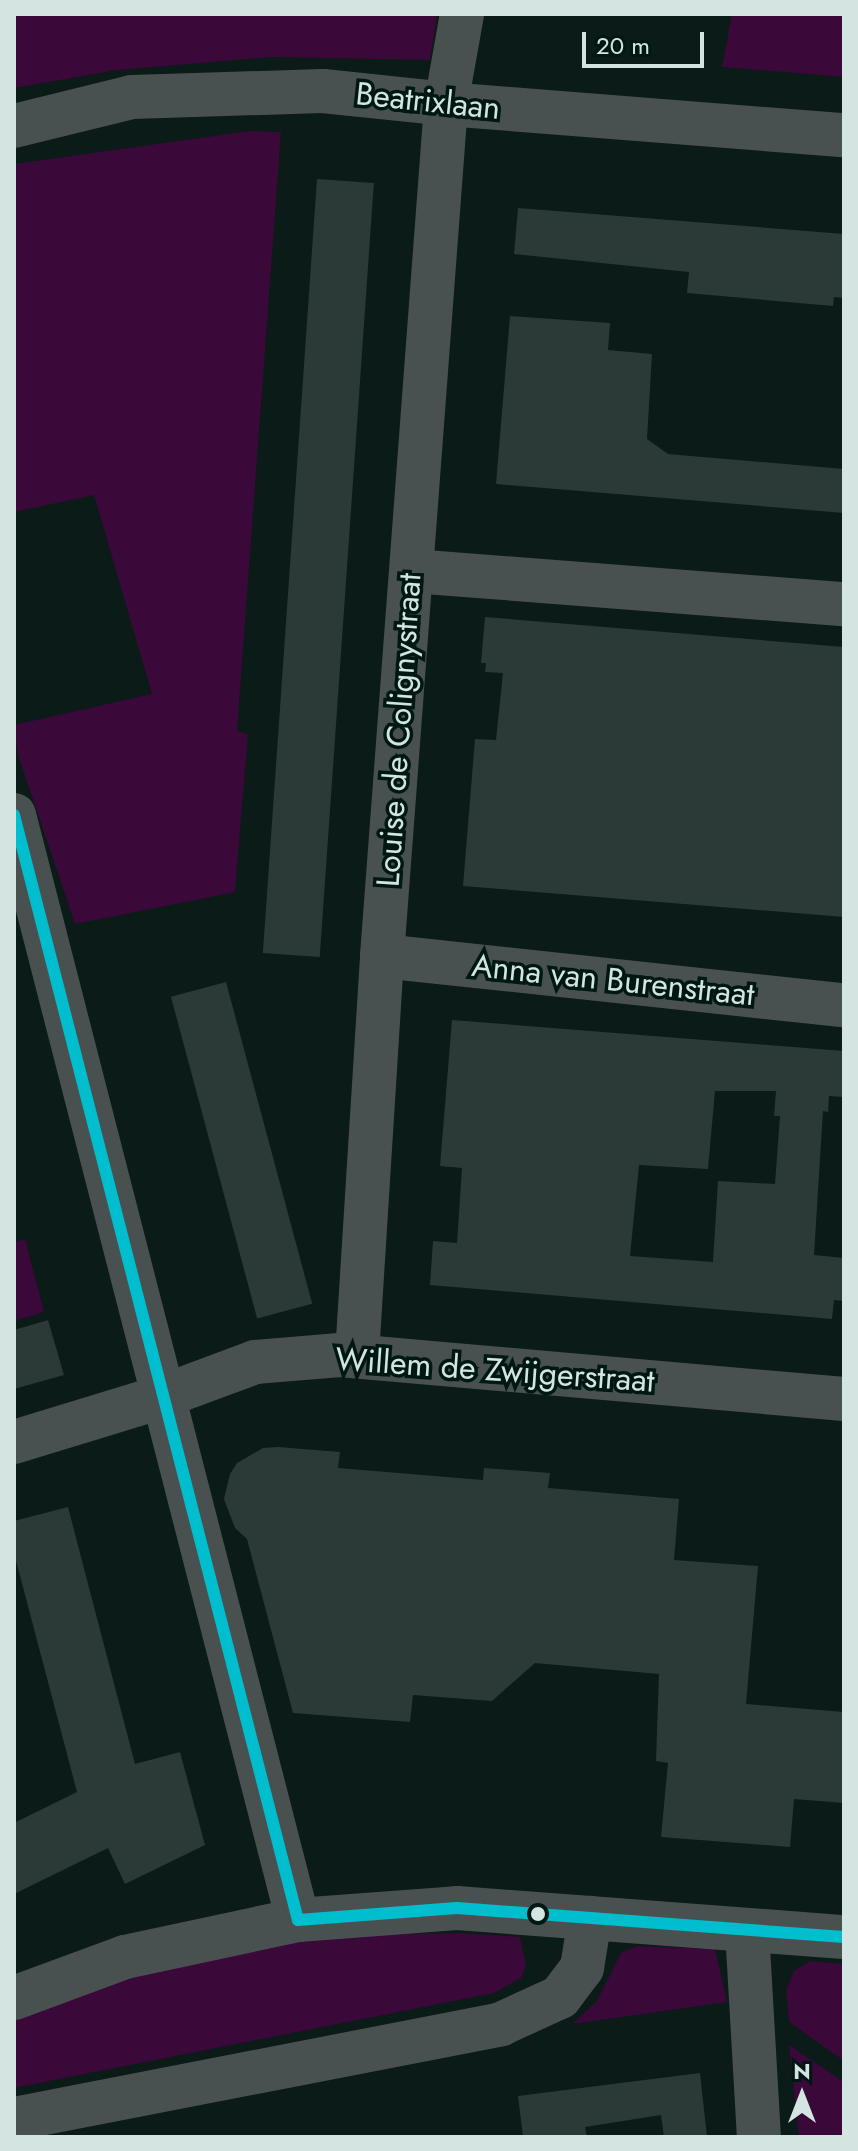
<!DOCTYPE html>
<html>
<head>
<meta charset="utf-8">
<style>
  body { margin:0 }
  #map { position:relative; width:858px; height:2151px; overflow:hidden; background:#0a1b18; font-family:Jost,sans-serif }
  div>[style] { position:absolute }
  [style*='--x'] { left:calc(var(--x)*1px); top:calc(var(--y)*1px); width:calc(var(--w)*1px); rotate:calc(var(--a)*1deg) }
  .green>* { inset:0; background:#3a0839 }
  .building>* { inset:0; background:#2c3a37; transform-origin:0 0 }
  .minor>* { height:44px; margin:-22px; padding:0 22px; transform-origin:22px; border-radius:22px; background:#495150 }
  .tertiary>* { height:44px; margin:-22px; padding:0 22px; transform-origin:22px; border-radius:22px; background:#495150 }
  .bus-1>* { height:12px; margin:-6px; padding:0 6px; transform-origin:6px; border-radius:6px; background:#00becd }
  .dots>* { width:22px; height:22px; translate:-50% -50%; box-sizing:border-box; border:4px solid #001813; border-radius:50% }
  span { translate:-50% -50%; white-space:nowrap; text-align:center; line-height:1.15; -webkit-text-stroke:7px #001813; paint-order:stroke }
  .street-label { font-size:32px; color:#d4e5e1 }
  .frame { position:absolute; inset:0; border:16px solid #d4e5e1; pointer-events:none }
  .north { position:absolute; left:762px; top:2055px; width:80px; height:80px; -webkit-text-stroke:6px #001813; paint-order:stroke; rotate:0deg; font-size:22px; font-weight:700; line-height:32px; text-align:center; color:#d4e5e1 }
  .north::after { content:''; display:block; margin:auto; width:28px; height:36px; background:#d4e5e1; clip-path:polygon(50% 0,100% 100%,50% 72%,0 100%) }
  .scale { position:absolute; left:582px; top:32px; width:122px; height:36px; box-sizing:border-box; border:4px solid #d4e5e1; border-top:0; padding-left:10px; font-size:24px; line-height:28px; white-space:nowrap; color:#d4e5e1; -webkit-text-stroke:6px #001813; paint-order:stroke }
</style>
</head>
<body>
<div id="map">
  <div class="green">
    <div style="clip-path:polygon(14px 14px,437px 14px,430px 60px,271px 57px,117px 70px,14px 88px)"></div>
    <div style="clip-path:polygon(732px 14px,844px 14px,844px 77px,722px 67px)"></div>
    <div style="clip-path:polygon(250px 131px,281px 132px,237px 731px,248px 734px,235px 892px,75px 924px,18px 755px,14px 725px,152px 694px,94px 495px,14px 512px,14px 164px)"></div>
    <div style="clip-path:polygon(25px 1239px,44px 1312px,14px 1321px,14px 1242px)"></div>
    <div style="clip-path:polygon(458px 1933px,520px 1937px,526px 1966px,521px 1978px,494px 1993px,14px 2088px,14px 2018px,105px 1982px,201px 1956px,343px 1935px)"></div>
    <div style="clip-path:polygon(637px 1946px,715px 1949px,727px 2002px,572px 2024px,597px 2001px,621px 1953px)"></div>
    <div style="clip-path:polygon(810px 1961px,844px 1964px,844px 2061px,789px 2022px,786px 1990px,794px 1971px)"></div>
    <div style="clip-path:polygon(789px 2045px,844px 2082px,844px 2137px,799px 2137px)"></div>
  </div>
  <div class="building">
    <div style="left:317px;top:179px;width:57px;height:776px;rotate:4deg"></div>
    <div style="clip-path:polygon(518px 208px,844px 234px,844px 298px,834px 297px,833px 306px,687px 293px,689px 272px,514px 254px)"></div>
    <div style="clip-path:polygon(510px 316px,610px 323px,608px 350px,652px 354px,647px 439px,668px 454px,844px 469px,844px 513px,496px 484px)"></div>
    <div style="clip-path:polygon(485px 617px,844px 647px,844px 917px,463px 886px,475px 739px,496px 740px,503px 673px,485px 672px,486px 663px,481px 663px)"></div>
    <div style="left:226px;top:982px;width:333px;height:57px;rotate:75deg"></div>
    <div style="clip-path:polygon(evenodd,452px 1020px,844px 1051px,844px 1097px,829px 1096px,828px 1112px,823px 1111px,814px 1255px,844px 1258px,844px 1301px,834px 1300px,832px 1319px,430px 1285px,433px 1241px,457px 1243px,462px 1168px,440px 1166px,452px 1020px,715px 1091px,776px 1091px,774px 1116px,780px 1116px,775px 1184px,718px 1181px,713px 1262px,630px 1256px,639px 1165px,708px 1169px,715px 1091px)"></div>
    <div style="clip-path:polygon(48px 1320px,64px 1375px,14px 1389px,14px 1330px)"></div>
    <div style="clip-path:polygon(278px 1447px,340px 1452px,338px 1468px,483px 1480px,484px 1468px,550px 1473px,548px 1488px,679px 1499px,674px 1560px,758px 1566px,746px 1704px,844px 1712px,844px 1803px,794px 1799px,790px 1847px,661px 1837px,668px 1763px,656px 1761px,659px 1674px,535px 1663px,492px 1701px,413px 1695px,410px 1722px,293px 1713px,247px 1539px,235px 1528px,224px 1499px,230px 1474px,237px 1463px,263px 1448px)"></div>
    <div style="clip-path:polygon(68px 1507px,135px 1764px,180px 1752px,205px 1845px,125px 1884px,108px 1848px,14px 1894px,14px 1823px,77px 1792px,14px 1553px,14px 1521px)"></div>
    <div style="clip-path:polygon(700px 2073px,707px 2137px,664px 2137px,661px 2115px,585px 2127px,587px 2137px,523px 2137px,518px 2096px)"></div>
  </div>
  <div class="minor">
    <div style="--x:412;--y:571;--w:433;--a:4.4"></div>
    <div style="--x:14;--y:815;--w:1141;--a:75.59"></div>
    <div style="--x:298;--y:1920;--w:159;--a:-4.3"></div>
    <div style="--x:457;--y:1908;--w:388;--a:4.3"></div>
    <div style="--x:382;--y:956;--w:465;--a:6.1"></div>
    <div style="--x:357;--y:1355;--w:400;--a:-86.4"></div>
    <div style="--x:382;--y:956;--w:854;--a:-85.7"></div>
    <div style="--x:446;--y:104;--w:91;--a:-79.9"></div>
    <div style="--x:14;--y:1442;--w:154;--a:-17"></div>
    <div style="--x:161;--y:1397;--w:100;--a:-20.4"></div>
    <div style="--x:255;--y:1362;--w:85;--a:-4.7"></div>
    <div style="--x:340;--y:1355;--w:506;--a:4.99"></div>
    <div style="--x:747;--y:1930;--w:207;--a:86.7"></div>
    <div style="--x:14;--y:1998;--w:118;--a:-20.3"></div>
    <div style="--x:125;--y:1957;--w:177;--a:-12.1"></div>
    <div style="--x:14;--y:2119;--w:496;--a:-11"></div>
    <div style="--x:501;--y:2024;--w:65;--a:-24.6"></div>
    <div style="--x:560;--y:1997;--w:36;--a:-53"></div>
    <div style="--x:582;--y:1968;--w:51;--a:-80.9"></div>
  </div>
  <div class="tertiary">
    <div style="--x:14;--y:126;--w:122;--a:-13.8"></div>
    <div style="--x:132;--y:97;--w:191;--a:-1.8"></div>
    <div style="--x:323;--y:91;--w:124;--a:6"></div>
    <div style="--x:446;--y:104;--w:399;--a:4.5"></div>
  </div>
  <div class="bus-1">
    <div style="--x:14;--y:815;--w:1141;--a:75.59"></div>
    <div style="--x:298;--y:1920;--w:159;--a:-4.3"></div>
    <div style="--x:457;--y:1908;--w:388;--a:4.3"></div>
  </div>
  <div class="dots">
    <div style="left:538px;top:1914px;background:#d4e5e1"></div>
  </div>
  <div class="street-label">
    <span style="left:428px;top:101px;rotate:6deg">Beatrixlaan</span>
    <span style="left:399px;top:730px;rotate:-86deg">Louise de Colignystraat</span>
    <span style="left:613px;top:980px;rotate:6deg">Anna van Burenstraat</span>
    <span style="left:495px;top:1370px;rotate:4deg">Willem de Zwijgerstraat</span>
  </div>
  <div class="frame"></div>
  <div class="north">N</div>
  <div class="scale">20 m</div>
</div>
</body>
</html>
